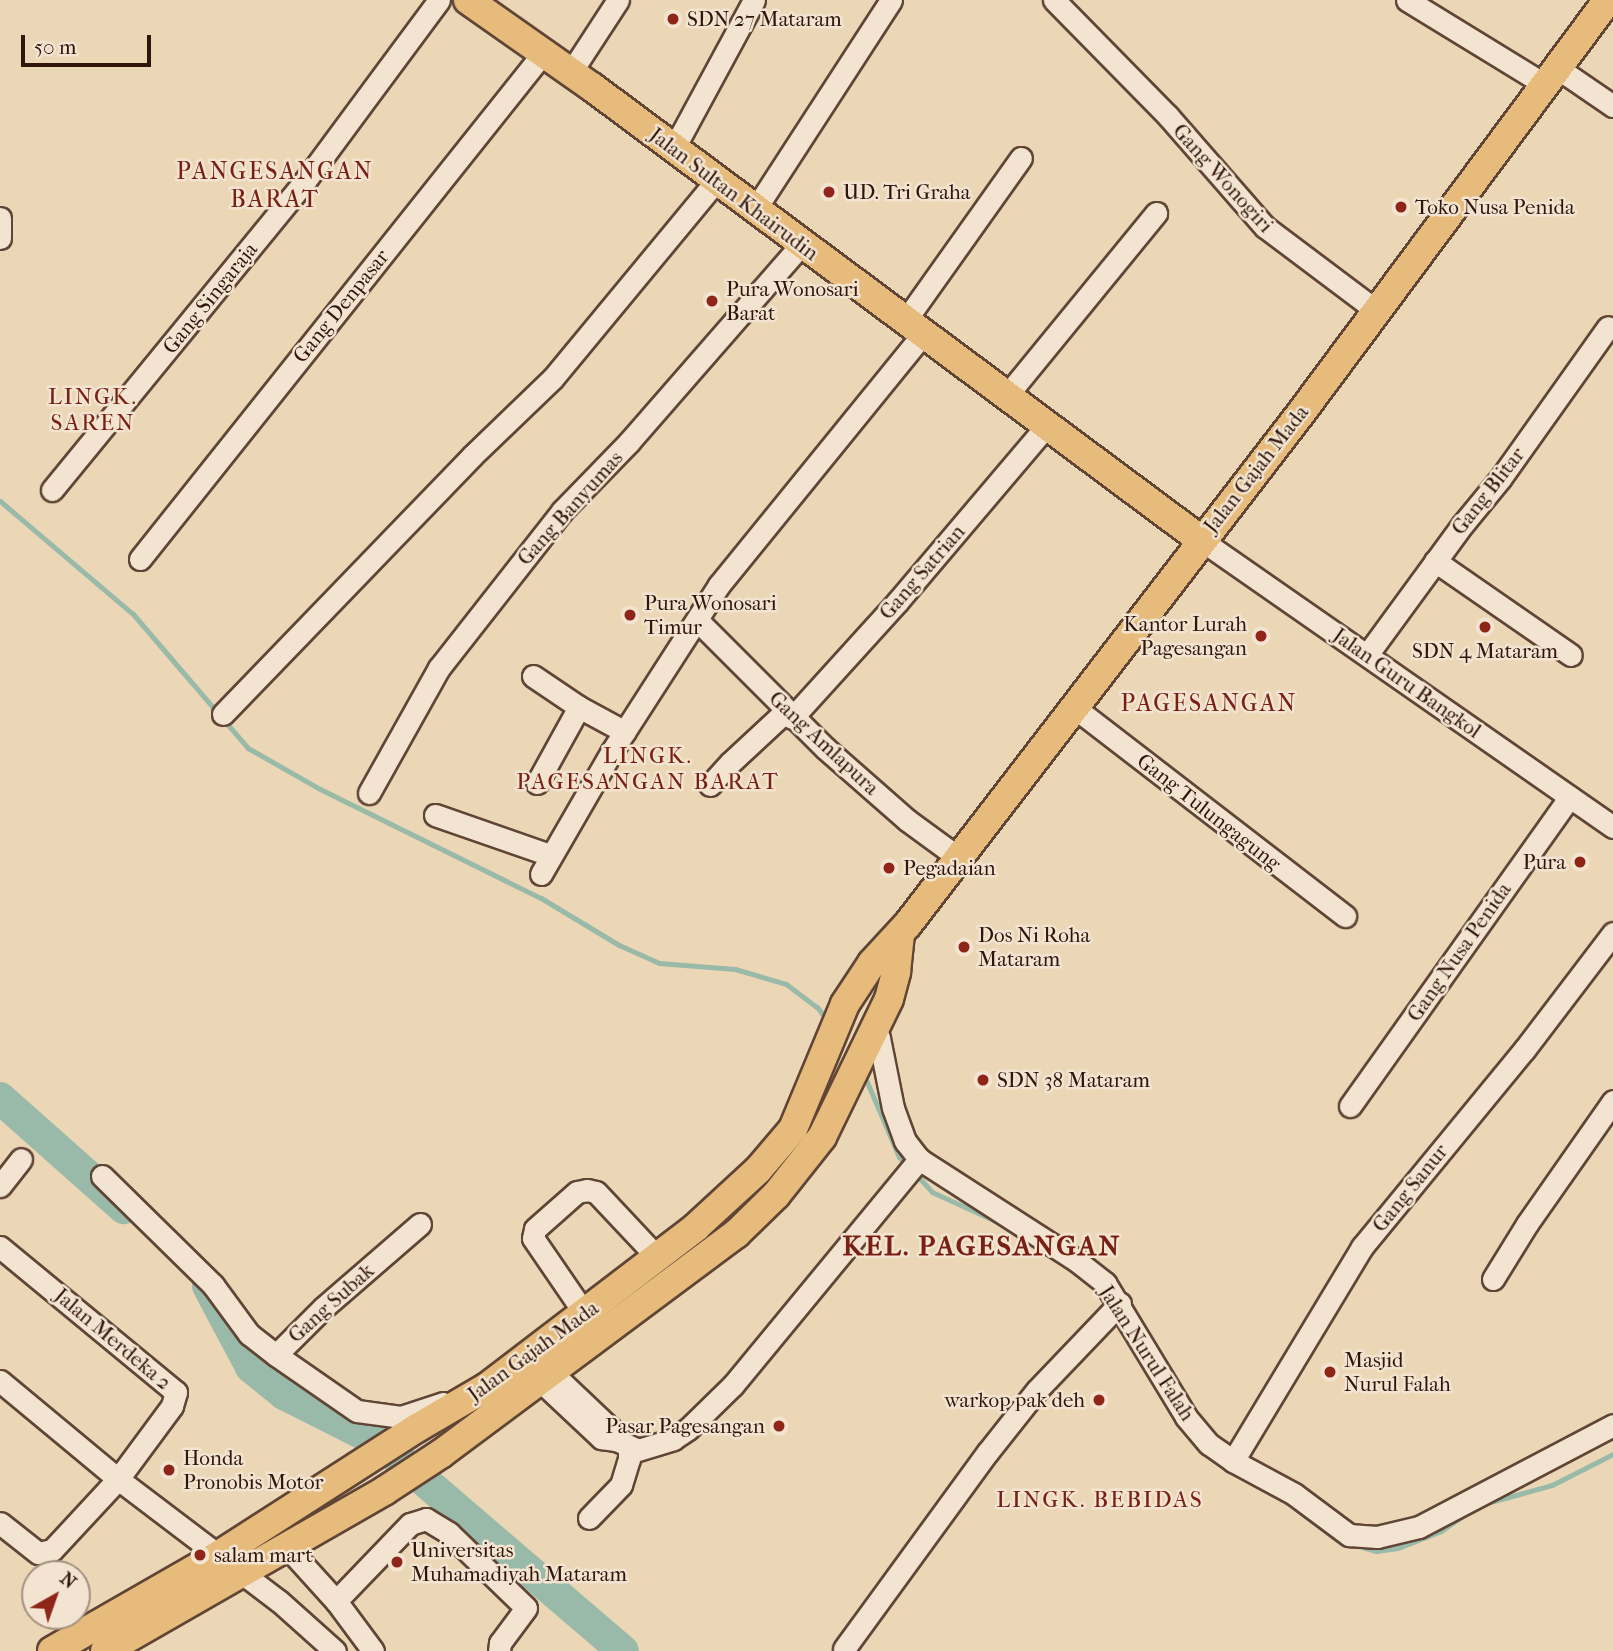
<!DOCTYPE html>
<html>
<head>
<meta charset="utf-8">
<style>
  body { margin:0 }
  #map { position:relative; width:1613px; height:1651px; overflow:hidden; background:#ebd6b6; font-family:"IM FELL French Canon",serif }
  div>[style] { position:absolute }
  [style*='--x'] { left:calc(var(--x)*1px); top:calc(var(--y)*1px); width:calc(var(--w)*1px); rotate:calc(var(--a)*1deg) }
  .stream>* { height:5px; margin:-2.5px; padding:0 2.5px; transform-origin:2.5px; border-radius:2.5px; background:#99baa9 }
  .river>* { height:32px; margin:-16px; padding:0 16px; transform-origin:16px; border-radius:16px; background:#99baa9 }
  .roads { filter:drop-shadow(2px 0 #604536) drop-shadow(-2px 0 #604536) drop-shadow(0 2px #604536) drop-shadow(0 -2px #604536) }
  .minor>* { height:21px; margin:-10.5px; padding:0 10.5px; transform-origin:10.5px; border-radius:10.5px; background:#f2e4d0 }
  .major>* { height:28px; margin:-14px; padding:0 14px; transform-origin:14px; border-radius:14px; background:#e6bb7b }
  .dots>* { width:19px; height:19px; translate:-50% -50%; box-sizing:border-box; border:4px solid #f2e4d0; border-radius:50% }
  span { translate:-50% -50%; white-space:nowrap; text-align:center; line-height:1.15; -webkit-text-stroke:5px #f2e4d0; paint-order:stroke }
  .poi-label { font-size:21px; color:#31150b }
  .left { translate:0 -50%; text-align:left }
  .right { translate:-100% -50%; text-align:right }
  .street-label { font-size:21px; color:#31150b }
  .neighbourhood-label { font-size:23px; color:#7a1f14; letter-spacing:2px }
  .quarter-label { font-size:24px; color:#7a1f14; letter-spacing:2px }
  .district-label { font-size:28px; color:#7a1f14; font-weight:700; letter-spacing:2px }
  .north { position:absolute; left:21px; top:1560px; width:70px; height:70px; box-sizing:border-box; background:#f2e4d0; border:2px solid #a59181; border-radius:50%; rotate:40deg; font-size:19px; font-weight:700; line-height:28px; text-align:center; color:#31150b }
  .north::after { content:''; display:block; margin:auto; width:24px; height:32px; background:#8f2418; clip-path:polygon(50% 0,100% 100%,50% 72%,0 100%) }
  .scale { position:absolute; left:21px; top:35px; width:130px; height:32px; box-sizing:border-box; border:4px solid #31150b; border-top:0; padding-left:9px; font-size:21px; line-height:24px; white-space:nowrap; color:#31150b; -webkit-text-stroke:5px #f2e4d0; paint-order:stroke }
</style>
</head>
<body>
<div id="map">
  <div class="stream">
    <div style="--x:0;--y:501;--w:175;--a:40.4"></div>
    <div style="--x:133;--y:614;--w:177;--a:49.4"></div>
    <div style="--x:248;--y:748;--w:83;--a:29.7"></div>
    <div style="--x:320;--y:789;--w:246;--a:26.3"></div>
    <div style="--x:541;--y:898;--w:91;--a:31.1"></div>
    <div style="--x:619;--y:945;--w:44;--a:24.2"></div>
    <div style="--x:659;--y:963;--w:76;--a:4.5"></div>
    <div style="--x:735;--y:969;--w:53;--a:16.4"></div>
    <div style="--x:786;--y:984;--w:39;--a:37"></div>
    <div style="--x:817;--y:1007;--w:16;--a:52"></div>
    <div style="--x:864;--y:1075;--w:89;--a:66.9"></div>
    <div style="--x:899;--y:1157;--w:13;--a:45"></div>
    <div style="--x:915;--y:1173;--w:25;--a:48"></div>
    <div style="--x:932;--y:1192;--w:77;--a:24.6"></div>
    <div style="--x:1080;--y:1276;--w:28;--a:39"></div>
    <div style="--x:1280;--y:1497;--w:71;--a:37"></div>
    <div style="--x:1337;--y:1540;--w:41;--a:15.8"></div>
    <div style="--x:1376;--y:1551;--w:22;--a:-8"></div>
    <div style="--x:1398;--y:1548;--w:46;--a:-21.6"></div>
    <div style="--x:1441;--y:1531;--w:40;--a:-34.9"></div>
    <div style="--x:1483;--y:1504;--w:72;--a:-15.4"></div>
    <div style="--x:1552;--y:1485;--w:68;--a:-26.9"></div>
  </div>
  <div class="river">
    <div style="--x:0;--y:1098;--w:166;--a:41.6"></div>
    <div style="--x:208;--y:1286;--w:92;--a:62"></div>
    <div style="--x:251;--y:1367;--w:43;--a:39.3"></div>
    <div style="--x:284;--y:1394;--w:106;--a:26.8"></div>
    <div style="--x:379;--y:1442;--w:321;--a:40.6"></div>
  </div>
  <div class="roads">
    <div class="minor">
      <div style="--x:1054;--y:0;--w:163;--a:45.5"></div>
      <div style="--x:1168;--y:116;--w:147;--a:48.9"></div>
      <div style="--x:1265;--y:227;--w:140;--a:36.9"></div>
      <div style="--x:1407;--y:0;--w:161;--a:31.5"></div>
      <div style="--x:1556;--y:67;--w:69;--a:34.4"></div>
      <div style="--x:571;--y:72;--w:86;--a:-56.9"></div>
      <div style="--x:674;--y:148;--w:168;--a:-61.6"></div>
      <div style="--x:756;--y:208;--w:248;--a:-57"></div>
      <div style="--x:0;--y:218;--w:20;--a:90"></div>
      <div style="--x:905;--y:321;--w:200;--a:-54.6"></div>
      <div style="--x:1008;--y:394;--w:234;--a:-50.7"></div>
      <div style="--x:52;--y:490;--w:399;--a:-50.7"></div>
      <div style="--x:305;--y:181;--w:225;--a:-53.5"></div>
      <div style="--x:1201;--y:540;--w:502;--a:34.86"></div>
      <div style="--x:140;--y:559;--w:647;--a:-51.46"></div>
      <div style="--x:1435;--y:561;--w:165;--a:34.7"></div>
      <div style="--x:697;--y:620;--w:181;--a:45"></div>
      <div style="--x:825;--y:748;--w:109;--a:41.3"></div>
      <div style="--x:907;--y:820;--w:64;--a:36.2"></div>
      <div style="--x:1367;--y:655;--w:162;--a:-53.8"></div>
      <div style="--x:1463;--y:524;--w:58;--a:-50.6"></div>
      <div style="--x:1500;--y:479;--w:186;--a:-54.6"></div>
      <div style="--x:533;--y:676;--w:55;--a:34"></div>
      <div style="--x:579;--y:707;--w:52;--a:28.5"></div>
      <div style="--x:1075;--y:708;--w:341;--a:37.6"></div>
      <div style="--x:223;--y:714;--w:359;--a:-46"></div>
      <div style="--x:472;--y:456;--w:112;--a:-43.9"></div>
      <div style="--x:553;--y:378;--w:257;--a:-50.4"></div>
      <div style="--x:792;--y:718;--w:158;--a:-47.8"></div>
      <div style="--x:898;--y:601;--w:232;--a:-49.7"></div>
      <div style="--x:537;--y:783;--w:87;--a:-61.1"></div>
      <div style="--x:710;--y:785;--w:30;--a:-48"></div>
      <div style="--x:730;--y:763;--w:76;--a:-42.9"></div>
      <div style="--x:369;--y:793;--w:143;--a:-60.8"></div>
      <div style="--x:439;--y:668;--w:199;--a:-51.9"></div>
      <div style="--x:562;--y:511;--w:96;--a:-45.8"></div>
      <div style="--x:629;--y:442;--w:262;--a:-48.9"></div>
      <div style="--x:435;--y:815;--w:122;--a:19.2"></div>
      <div style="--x:541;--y:874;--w:142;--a:-60"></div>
      <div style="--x:612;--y:751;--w:197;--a:-57.2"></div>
      <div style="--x:719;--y:585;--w:322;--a:-50.9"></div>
      <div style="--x:875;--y:1030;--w:9;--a:63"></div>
      <div style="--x:879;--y:1038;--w:71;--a:78.7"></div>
      <div style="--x:893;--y:1108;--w:35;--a:70"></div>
      <div style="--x:905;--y:1141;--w:23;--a:52"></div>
      <div style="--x:919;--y:1159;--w:188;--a:32.8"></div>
      <div style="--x:1077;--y:1261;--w:36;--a:38"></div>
      <div style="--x:1105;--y:1283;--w:157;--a:58.8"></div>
      <div style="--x:1186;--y:1417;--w:35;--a:50"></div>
      <div style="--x:1209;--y:1444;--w:29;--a:35"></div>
      <div style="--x:1233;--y:1461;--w:69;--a:28.4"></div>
      <div style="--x:1294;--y:1494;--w:69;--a:36.7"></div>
      <div style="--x:1349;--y:1535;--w:28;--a:4"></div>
      <div style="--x:1377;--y:1537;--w:43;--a:-13.4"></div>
      <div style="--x:1419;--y:1527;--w:219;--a:-27.7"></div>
      <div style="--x:1350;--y:1106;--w:379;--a:-54.6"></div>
      <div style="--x:102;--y:1176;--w:156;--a:44.5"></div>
      <div style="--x:213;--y:1285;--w:61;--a:53.7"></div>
      <div style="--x:249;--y:1334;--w:34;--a:38"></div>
      <div style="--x:0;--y:1186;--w:34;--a:-52"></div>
      <div style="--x:420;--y:1224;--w:128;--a:139.1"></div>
      <div style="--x:323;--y:1308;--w:66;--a:135"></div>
      <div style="--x:276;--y:1355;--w:98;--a:34.7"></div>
      <div style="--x:357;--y:1411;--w:44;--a:7.8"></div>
      <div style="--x:401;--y:1417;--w:44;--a:-18.4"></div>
      <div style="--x:0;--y:1247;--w:228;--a:39.5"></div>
      <div style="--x:176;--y:1392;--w:15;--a:106"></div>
      <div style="--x:172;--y:1406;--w:91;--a:126.5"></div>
      <div style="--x:118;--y:1479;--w:97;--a:132.9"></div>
      <div style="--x:52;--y:1550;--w:14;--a:168"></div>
      <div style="--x:38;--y:1553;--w:48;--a:-141.7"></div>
      <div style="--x:1493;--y:1279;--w:65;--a:-58.3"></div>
      <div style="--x:1527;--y:1224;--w:150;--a:-55"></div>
      <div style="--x:585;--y:1314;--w:92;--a:-124.4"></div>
      <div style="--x:533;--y:1238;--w:9;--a:-77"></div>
      <div style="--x:535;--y:1229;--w:56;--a:-41.4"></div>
      <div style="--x:577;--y:1192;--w:10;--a:-11"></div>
      <div style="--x:587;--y:1190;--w:9;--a:13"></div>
      <div style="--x:596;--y:1192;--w:89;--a:46.8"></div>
      <div style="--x:542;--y:1360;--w:16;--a:52"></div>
      <div style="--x:552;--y:1373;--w:81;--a:43.5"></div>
      <div style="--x:611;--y:1429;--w:12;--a:66"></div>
      <div style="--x:530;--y:1371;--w:98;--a:43.3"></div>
      <div style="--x:601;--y:1438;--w:15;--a:8"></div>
      <div style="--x:0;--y:1381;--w:153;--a:39.7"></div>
      <div style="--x:118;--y:1479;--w:202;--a:37.2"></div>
      <div style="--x:279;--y:1601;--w:75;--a:41.8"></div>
      <div style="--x:616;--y:1440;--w:24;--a:24"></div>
      <div style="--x:638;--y:1450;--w:37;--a:-17"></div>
      <div style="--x:673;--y:1439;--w:18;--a:-34"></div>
      <div style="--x:688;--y:1429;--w:63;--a:-44.4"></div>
      <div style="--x:733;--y:1385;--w:293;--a:-50.5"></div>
      <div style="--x:1233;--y:1461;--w:250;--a:-58.9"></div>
      <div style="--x:1362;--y:1247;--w:255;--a:-50.6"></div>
      <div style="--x:1524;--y:1050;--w:147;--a:-52.7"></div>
      <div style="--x:589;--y:1518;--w:46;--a:-45.9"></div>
      <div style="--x:621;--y:1485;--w:27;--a:-73"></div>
      <div style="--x:629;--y:1459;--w:11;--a:-90"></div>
      <div style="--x:287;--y:1547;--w:73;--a:47.8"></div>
      <div style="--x:336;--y:1601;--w:62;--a:53.5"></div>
      <div style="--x:336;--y:1601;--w:107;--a:-46.1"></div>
      <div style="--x:410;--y:1524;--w:17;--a:-17"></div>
      <div style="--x:426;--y:1519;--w:27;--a:31"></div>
      <div style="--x:449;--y:1533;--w:107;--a:44.2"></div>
      <div style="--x:526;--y:1608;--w:44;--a:126.6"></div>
      <div style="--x:500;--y:1643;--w:8;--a:97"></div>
      <div style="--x:844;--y:1649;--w:243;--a:-53.9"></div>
      <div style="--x:987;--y:1453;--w:80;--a:-51.6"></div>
      <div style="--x:1037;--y:1390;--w:120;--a:-46.3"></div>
    </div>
    <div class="major">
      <div style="--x:468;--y:0;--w:151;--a:35.1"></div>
      <div style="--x:592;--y:87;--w:759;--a:36.64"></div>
      <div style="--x:52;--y:1651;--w:193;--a:-29.9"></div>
      <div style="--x:219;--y:1555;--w:235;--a:-32.7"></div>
      <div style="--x:417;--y:1428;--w:81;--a:-30.4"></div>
      <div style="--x:487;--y:1387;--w:263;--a:-37.4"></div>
      <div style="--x:696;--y:1227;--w:84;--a:-42.6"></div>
      <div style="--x:758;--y:1170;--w:54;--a:-49.5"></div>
      <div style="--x:793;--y:1129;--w:135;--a:-67.4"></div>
      <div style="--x:845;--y:1004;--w:49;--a:-56.6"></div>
      <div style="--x:872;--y:963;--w:53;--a:-47.3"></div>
      <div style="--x:908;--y:924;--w:645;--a:-52.44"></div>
      <div style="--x:1301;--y:413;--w:515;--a:-53.38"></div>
      <div style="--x:105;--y:1651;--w:322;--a:-29.8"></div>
      <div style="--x:384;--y:1491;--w:69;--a:-33.2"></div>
      <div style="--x:442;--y:1453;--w:367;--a:-36.7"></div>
      <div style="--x:736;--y:1234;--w:56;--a:-44.3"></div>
      <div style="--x:776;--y:1195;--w:74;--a:-51.6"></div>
      <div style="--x:822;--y:1137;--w:153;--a:-64.1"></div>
      <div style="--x:889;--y:999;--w:28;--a:-75"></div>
      <div style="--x:896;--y:972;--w:37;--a:-84"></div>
    </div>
  </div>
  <div class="dots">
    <div style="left:673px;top:19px;background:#8f2418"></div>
    <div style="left:829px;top:192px;background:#8f2418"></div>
    <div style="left:1401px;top:207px;background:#8f2418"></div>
    <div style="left:712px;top:301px;background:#8f2418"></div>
    <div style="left:630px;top:615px;background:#8f2418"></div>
    <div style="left:1485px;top:627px;background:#8f2418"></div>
    <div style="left:1261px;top:636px;background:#8f2418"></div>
    <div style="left:1580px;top:862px;background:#8f2418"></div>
    <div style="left:889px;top:868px;background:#8f2418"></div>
    <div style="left:964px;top:947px;background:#8f2418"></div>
    <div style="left:983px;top:1080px;background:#8f2418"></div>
    <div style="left:1330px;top:1372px;background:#8f2418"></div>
    <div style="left:1099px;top:1400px;background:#8f2418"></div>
    <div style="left:779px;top:1426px;background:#8f2418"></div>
    <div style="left:169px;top:1470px;background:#8f2418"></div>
    <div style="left:200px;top:1555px;background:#8f2418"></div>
    <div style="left:397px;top:1562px;background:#8f2418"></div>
  </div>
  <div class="poi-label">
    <span class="left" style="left:687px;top:19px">SDN 27 Mataram</span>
    <span class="left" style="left:843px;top:192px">UD. Tri Graha</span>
    <span class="left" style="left:1415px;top:207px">Toko Nusa Penida</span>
    <span class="left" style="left:726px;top:301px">Pura Wonosari<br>Barat</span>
    <span class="left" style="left:644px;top:615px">Pura Wonosari<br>Timur</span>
    <span class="right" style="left:1247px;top:636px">Kantor Lurah<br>Pagesangan</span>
    <span style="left:1485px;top:651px">SDN 4 Mataram</span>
    <span class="right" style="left:1566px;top:862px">Pura</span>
    <span class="left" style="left:903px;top:868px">Pegadaian</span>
    <span class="left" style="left:978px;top:947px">Dos Ni Roha<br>Mataram</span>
    <span class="left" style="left:997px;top:1080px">SDN 38 Mataram</span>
    <span class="left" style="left:1344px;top:1372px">Masjid<br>Nurul Falah</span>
    <span class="right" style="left:1085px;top:1400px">warkop pak deh</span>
    <span class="right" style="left:765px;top:1426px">Pasar Pagesangan</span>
    <span class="left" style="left:183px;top:1470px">Honda<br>Pronobis Motor</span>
    <span class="left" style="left:411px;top:1562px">Universitas<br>Muhamadiyah Mataram</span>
    <span class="left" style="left:214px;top:1555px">salam mart</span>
  </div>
  <div class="street-label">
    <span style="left:1223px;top:178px;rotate:48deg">Gang Wonogiri</span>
    <span style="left:734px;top:194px;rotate:37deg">Jalan Sultan Khairudin</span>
    <span style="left:210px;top:298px;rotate:-51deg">Gang Singaraja</span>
    <span style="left:341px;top:306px;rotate:-51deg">Gang Denpasar</span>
    <span style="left:1256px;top:469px;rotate:-52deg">Jalan Gajah Mada</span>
    <span style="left:1488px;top:491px;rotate:-52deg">Gang Blitar</span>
    <span style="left:570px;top:508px;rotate:-48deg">Gang Banyumas</span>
    <span style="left:922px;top:572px;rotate:-49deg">Gang Satrian</span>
    <span style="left:1407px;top:683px;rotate:35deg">Jalan Guru Bangkol</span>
    <span style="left:824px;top:743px;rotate:43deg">Gang Amlapura</span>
    <span style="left:1209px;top:812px;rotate:38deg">Gang Tulungagung</span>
    <span style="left:1459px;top:952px;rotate:-55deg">Gang Nusa Penida</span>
    <span style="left:1410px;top:1188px;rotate:-51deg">Gang Sanur</span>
    <span style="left:331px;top:1303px;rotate:-42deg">Gang Subak</span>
    <span style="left:113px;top:1339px;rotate:40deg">Jalan Merdeka 2</span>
    <span style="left:533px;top:1351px;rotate:-36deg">Jalan Gajah Mada</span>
    <span style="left:1147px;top:1353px;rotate:57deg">Jalan Nurul Falah</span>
  </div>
  <div class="neighbourhood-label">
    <span style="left:93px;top:410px">LINGK.<br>SAREN</span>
    <span style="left:648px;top:769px">LINGK.<br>PAGESANGAN BARAT</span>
    <span style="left:1100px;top:1500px">LINGK. BEBIDAS</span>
  </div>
  <div class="quarter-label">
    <span style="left:275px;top:186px">PANGESANGAN<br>BARAT</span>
    <span style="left:1209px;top:704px">PAGESANGAN</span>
  </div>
  <div class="district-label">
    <span style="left:982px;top:1246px">KEL. PAGESANGAN</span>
  </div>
  <div class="north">N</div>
  <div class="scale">50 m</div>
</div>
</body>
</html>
